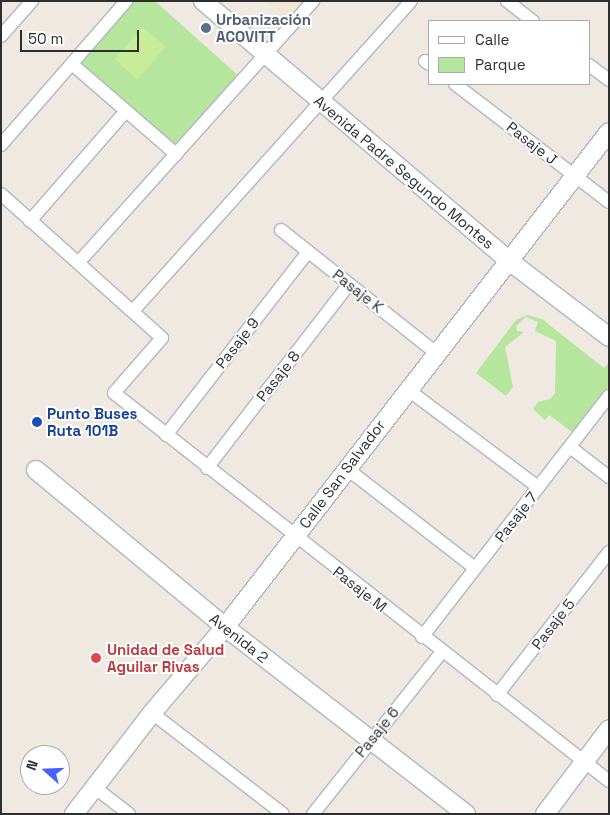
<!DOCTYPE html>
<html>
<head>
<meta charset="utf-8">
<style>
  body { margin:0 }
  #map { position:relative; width:610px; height:815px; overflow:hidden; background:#efe9e1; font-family:"Space Grotesk",sans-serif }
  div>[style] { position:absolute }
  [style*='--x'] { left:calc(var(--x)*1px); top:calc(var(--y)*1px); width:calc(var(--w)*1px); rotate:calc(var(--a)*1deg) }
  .education>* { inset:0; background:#f0e6d1 }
  .green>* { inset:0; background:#b6e59e }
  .pitch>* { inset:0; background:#c9ec9a; transform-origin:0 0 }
  .roads { filter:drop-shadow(1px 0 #b4b7c1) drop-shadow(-1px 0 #b4b7c1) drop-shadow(0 1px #b4b7c1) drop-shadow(0 -1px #b4b7c1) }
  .pedestrian>* { height:12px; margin:-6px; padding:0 6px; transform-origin:6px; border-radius:6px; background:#fff }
  .minor>* { height:18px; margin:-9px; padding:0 9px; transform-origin:9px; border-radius:9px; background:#fff }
  .dots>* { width:14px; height:14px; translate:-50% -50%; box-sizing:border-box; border:2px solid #fff; border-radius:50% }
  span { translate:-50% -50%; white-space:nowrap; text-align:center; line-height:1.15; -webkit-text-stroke:4px #fff; paint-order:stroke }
  .service-label { font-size:15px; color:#4e5e75; font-weight:700 }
  .left { translate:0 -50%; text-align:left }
  .street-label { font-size:15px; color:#2e2e2e }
  .transit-label { font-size:15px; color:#164399; font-weight:700 }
  .health-label { font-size:15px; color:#be3a42; font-weight:700 }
  .frame { position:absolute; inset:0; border:2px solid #2e2e2e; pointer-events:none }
  .legend { position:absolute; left:428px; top:20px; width:162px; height:65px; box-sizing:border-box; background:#fff; border:1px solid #ababab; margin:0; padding:6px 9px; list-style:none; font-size:15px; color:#2e2e2e }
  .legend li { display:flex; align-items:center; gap:10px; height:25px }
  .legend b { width:25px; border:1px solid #ababab }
  .north { position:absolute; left:20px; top:745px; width:50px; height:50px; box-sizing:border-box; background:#fff; border:1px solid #ababab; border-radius:50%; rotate:290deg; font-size:14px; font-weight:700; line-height:20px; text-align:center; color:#2e2e2e }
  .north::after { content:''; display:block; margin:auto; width:18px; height:22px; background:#4264fb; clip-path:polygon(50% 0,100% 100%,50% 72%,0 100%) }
  .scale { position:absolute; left:20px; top:30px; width:119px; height:22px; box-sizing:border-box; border:2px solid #2e2e2e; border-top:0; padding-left:6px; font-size:15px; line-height:18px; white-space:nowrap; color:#2e2e2e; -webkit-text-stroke:4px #fff; paint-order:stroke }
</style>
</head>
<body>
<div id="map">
  <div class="education">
    <div style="clip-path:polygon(266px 1px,309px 1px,290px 22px)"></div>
  </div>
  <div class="green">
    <div style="clip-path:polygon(131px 1px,155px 1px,240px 77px,175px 150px,77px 64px)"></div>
    <div style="clip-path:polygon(527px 315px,542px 319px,604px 368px,609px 363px,609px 386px,572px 432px,549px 415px,545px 420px,533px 409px,538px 402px,550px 399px,555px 394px,556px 341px,535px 331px,538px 322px,526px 317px,516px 326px,517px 331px,524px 332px,505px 347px,513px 387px,506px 396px,476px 373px,516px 320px)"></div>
  </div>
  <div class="pitch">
    <div style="left:143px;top:27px;width:30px;height:43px;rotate:41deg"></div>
  </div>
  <div class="roads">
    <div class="pedestrian">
      <div style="--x:507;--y:1;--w:33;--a:38"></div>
      <div style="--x:1;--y:36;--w:47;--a:-48.5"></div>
      <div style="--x:425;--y:61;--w:5;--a:37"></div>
      <div style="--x:72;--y:64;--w:138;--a:40.9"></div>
      <div style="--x:589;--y:65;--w:25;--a:37"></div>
      <div style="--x:455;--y:84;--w:194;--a:37.5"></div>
      <div style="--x:1;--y:145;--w:191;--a:-49"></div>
      <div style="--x:1;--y:194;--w:216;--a:41.8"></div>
      <div style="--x:162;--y:338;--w:73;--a:131.1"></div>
      <div style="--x:114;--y:393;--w:629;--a:38.09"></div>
      <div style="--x:30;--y:221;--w:146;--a:-48.9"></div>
      <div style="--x:281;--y:230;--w:196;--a:38.4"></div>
      <div style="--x:79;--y:262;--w:351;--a:-48.1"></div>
      <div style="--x:133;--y:311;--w:416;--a:-48.1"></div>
      <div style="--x:407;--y:389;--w:164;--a:36.8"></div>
      <div style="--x:166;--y:435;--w:232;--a:-52.2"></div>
      <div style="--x:570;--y:447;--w:49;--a:37.6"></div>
      <div style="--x:207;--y:468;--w:232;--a:-52.3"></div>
      <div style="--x:346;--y:468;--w:163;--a:37.8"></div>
      <div style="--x:422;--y:637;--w:305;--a:-52.2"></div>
      <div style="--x:497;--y:695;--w:182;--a:-51.9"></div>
      <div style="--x:152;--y:713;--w:165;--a:37.6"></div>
      <div style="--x:94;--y:787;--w:44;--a:37.6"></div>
      <div style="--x:313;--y:814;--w:207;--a:-51.5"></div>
    </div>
    <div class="minor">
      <div style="--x:203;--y:1;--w:400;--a:40.3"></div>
      <div style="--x:508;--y:260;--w:127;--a:37.3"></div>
      <div style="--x:36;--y:470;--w:246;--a:39.7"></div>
      <div style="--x:225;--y:627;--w:305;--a:37.8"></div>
      <div style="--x:74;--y:814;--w:128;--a:-52.3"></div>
      <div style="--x:152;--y:713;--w:113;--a:-49.7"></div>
      <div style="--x:225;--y:627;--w:626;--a:-52.2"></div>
      <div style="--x:545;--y:814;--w:106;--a:-53"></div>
    </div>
  </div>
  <div class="dots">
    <div style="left:206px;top:28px;background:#5c6f8a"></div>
    <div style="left:37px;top:422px;background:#1a4fb4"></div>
    <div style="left:96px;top:658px;background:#e0444e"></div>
  </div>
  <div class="service-label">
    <span class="left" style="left:216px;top:28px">Urbanización<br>ACOVITT</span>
  </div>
  <div class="street-label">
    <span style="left:532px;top:143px;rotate:38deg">Pasaje J</span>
    <span style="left:404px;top:172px;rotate:40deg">Avenida Padre Segundo Montes</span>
    <span style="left:358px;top:291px;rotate:38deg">Pasaje K</span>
    <span style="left:237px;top:343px;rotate:-52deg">Pasaje 9</span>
    <span style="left:278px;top:376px;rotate:-52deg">Pasaje 8</span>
    <span style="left:342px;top:474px;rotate:-53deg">Calle San Salvador</span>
    <span style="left:516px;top:517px;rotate:-52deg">Pasaje 7</span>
    <span style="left:360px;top:589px;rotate:38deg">Pasaje M</span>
    <span style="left:553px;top:624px;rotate:-52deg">Pasaje 5</span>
    <span style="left:239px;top:638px;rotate:38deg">Avenida 2</span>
    <span style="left:377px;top:732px;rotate:-51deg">Pasaje 6</span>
  </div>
  <div class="transit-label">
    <span class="left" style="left:47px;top:422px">Punto Buses<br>Ruta 101B</span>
  </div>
  <div class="health-label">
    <span class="left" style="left:107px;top:658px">Unidad de Salud<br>Aguilar Rivas</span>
  </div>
  <div class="frame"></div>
  <ul class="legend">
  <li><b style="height:6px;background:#fff"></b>Calle</li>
  <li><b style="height:14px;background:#b6e59e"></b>Parque</li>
  </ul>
  <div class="north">N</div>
  <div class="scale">50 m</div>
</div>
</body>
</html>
